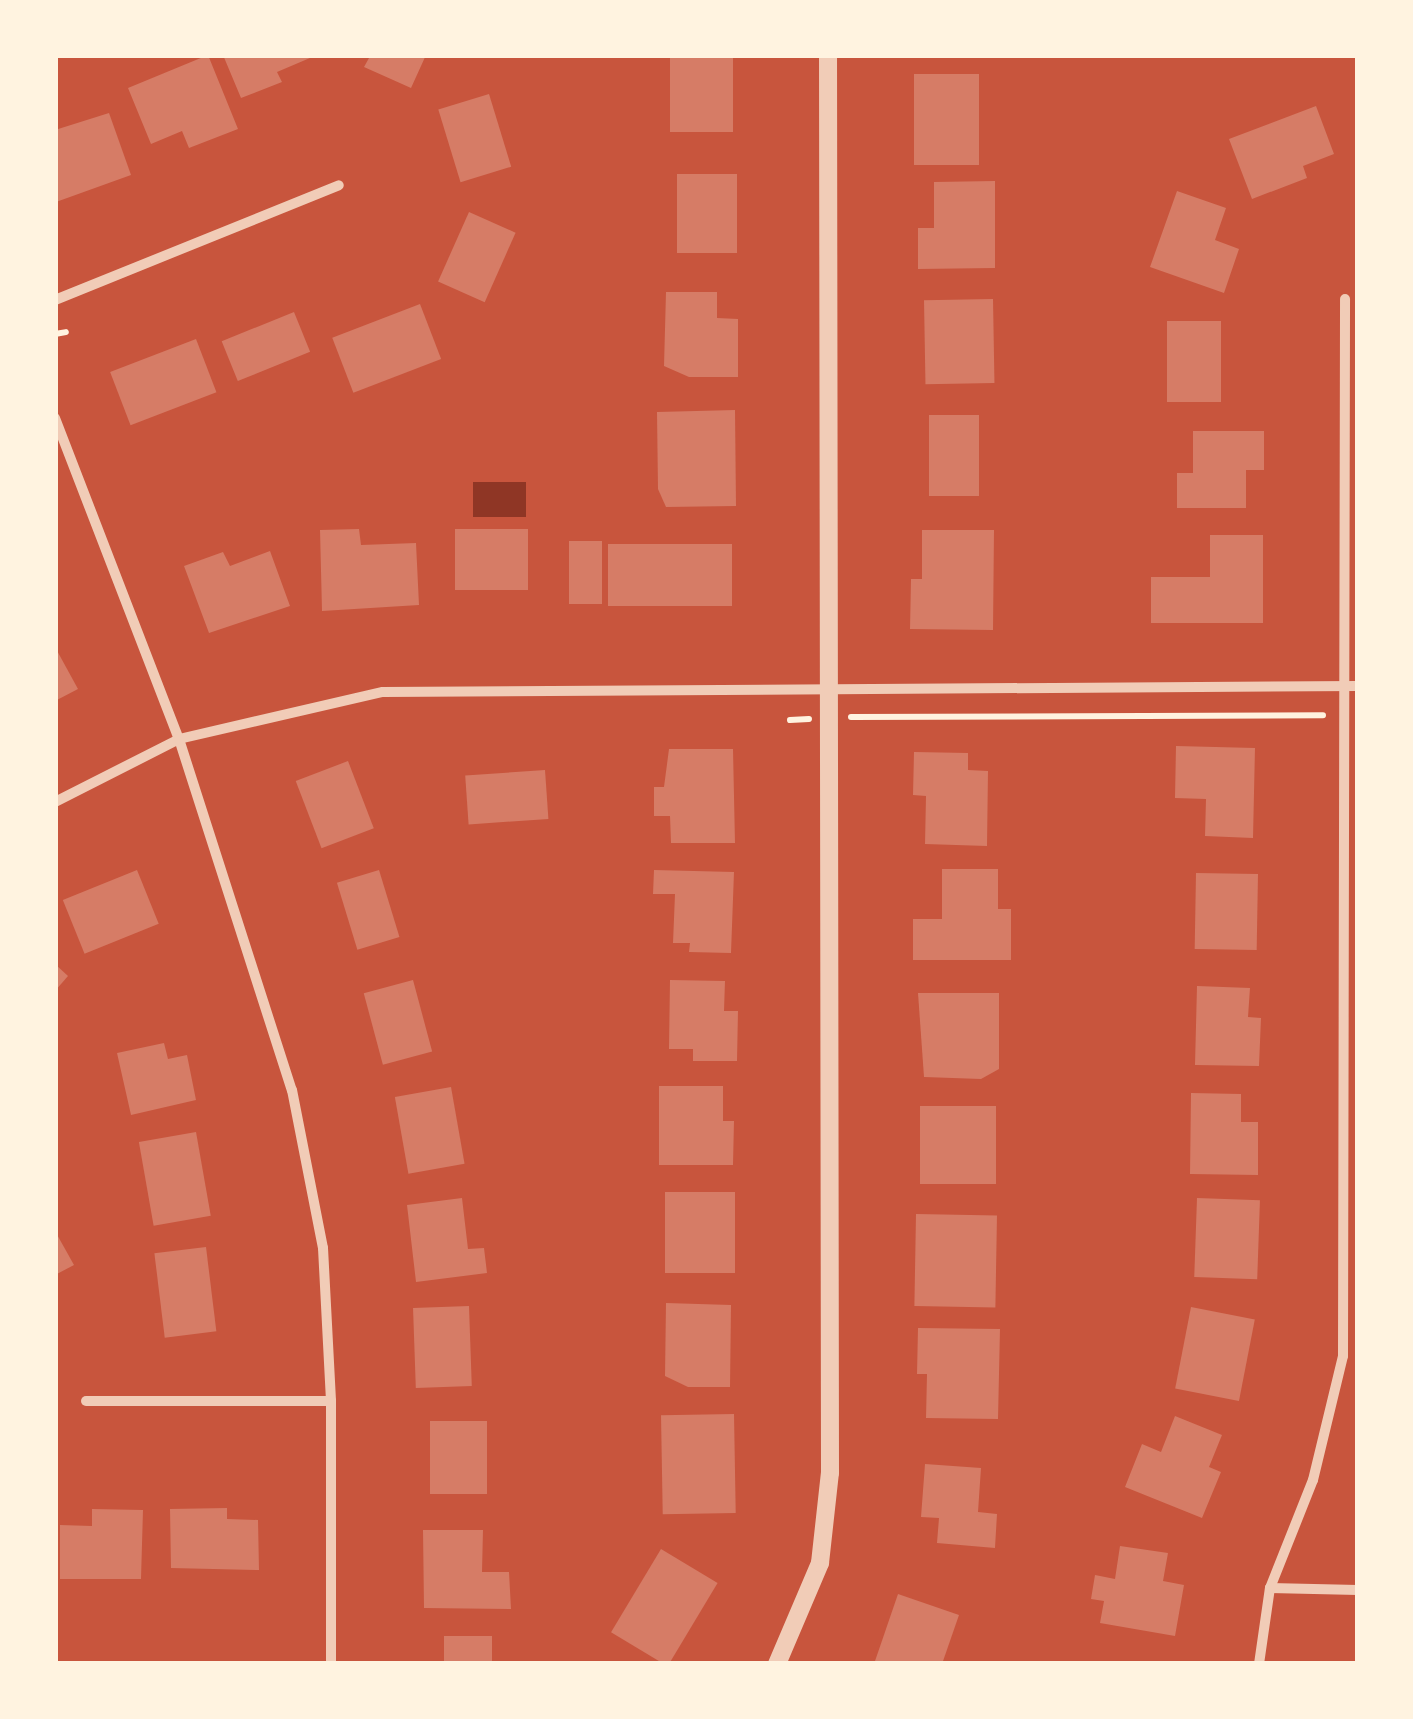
<!DOCTYPE html>
<html>
<head>
<meta charset="utf-8">
<style>
  body { margin:0 }
  #map { position:relative; width:1413px; height:1719px; overflow:hidden; background:#c8553d; font-family:"Alegreya Sans",sans-serif }
  div>[style] { position:absolute }
  [style*='--x'] { left:calc(var(--x)*1px); top:calc(var(--y)*1px); width:calc(var(--w)*1px); rotate:calc(var(--a)*1deg) }
  .water>* { inset:0; background:#8f3625; transform-origin:0 0 }
  .building>* { inset:0; background:#d67c66; transform-origin:0 0 }
  .path>* { height:6px; margin:-3px; padding:0 3px; transform-origin:3px; border-radius:3px; background:#fff3e0 }
  .minor>* { height:10px; margin:-5px; padding:0 5px; transform-origin:5px; border-radius:5px; background:#f1ccb7 }
  .tertiary>* { height:18px; margin:-9px; padding:0 9px; transform-origin:9px; border-radius:9px; background:#f1ccb7 }
  span { translate:-50% -50%; white-space:nowrap; text-align:center; line-height:1.15; -webkit-text-stroke:10px #fff3e0; paint-order:stroke }
  .frame { position:absolute; inset:0; border:58px solid #fff3e0; pointer-events:none }
</style>
</head>
<body>
<div id="map">
  <div class="water">
    <div style="left:473px;top:482px;width:53px;height:35px"></div>
  </div>
  <div class="building">
    <div style="clip-path:polygon(208px 55px,238px 129px,189px 148px,182px 131px,151px 144px,128px 88px)"></div>
    <div style="clip-path:polygon(223px 55px,317px 55px,277px 72px,282px 82px,241px 98px)"></div>
    <div style="clip-path:polygon(362px 55px,426px 55px,411px 88px,364px 67px,369px 58px)"></div>
    <div style="left:670px;top:55px;width:63px;height:77px"></div>
    <div style="left:914px;top:74px;width:65px;height:91px"></div>
    <div style="left:489px;top:94px;width:76px;height:53px;rotate:73deg"></div>
    <div style="clip-path:polygon(1316px 106px,1334px 154px,1303px 166px,1307px 178px,1252px 199px,1229px 139px)"></div>
    <div style="clip-path:polygon(109px 113px,131px 175px,56px 202px,55px 130px)"></div>
    <div style="left:677px;top:174px;width:60px;height:79px"></div>
    <div style="clip-path:polygon(995px 181px,995px 268px,918px 269px,918px 228px,934px 228px,934px 182px)"></div>
    <div style="clip-path:polygon(1177px 191px,1226px 208px,1215px 240px,1239px 249px,1224px 293px,1150px 267px)"></div>
    <div style="left:469px;top:212px;width:51px;height:76px;rotate:24deg"></div>
    <div style="clip-path:polygon(666px 292px,717px 292px,717px 318px,738px 319px,738px 377px,689px 377px,664px 366px)"></div>
    <div style="left:993px;top:299px;width:84px;height:69px;rotate:89deg"></div>
    <div style="left:420px;top:304px;width:59px;height:94px;rotate:69deg"></div>
    <div style="left:294px;top:312px;width:43px;height:78px;rotate:68deg"></div>
    <div style="left:1167px;top:321px;width:54px;height:81px"></div>
    <div style="left:196px;top:339px;width:57px;height:92px;rotate:69deg"></div>
    <div style="clip-path:polygon(735px 410px,736px 506px,666px 507px,658px 489px,657px 412px)"></div>
    <div style="left:979px;top:415px;width:81px;height:50px;rotate:90deg"></div>
    <div style="clip-path:polygon(1193px 431px,1264px 431px,1264px 470px,1246px 470px,1246px 508px,1177px 508px,1177px 473px,1193px 473px)"></div>
    <div style="clip-path:polygon(359px 529px,361px 545px,416px 543px,419px 605px,322px 611px,320px 530px)"></div>
    <div style="left:455px;top:529px;width:73px;height:61px"></div>
    <div style="clip-path:polygon(922px 530px,994px 530px,993px 630px,910px 629px,911px 579px,922px 579px)"></div>
    <div style="clip-path:polygon(1210px 535px,1263px 535px,1263px 623px,1151px 623px,1151px 577px,1210px 577px)"></div>
    <div style="left:569px;top:541px;width:33px;height:63px"></div>
    <div style="left:608px;top:544px;width:124px;height:62px"></div>
    <div style="clip-path:polygon(270px 551px,290px 606px,209px 633px,184px 566px,223px 552px,230px 566px)"></div>
    <div style="clip-path:polygon(55px 647px,78px 689px,55px 701px)"></div>
    <div style="clip-path:polygon(1176px 746px,1255px 748px,1253px 838px,1205px 836px,1206px 799px,1175px 798px)"></div>
    <div style="clip-path:polygon(669px 749px,733px 749px,735px 843px,671px 843px,670px 816px,654px 816px,654px 787px,664px 787px)"></div>
    <div style="clip-path:polygon(914px 752px,968px 753px,968px 770px,988px 771px,987px 846px,925px 844px,926px 796px,913px 795px)"></div>
    <div style="left:348px;top:761px;width:72px;height:56px;rotate:69deg"></div>
    <div style="left:545px;top:770px;width:49px;height:80px;rotate:86deg"></div>
    <div style="clip-path:polygon(942px 869px,998px 869px,998px 909px,1011px 909px,1011px 960px,913px 960px,913px 919px,942px 919px)"></div>
    <div style="left:137px;top:870px;width:58px;height:80px;rotate:68deg"></div>
    <div style="left:379px;top:870px;width:70px;height:44px;rotate:73deg"></div>
    <div style="clip-path:polygon(654px 870px,734px 872px,731px 953px,689px 952px,690px 943px,673px 943px,675px 894px,653px 894px)"></div>
    <div style="left:1196px;top:873px;width:62px;height:76px;rotate:1deg"></div>
    <div style="clip-path:polygon(55px 964px,68px 976px,55px 991px)"></div>
    <div style="left:413px;top:980px;width:74px;height:51px;rotate:75deg"></div>
    <div style="clip-path:polygon(670px 980px,725px 981px,724px 1011px,738px 1011px,737px 1061px,693px 1061px,693px 1049px,669px 1049px)"></div>
    <div style="clip-path:polygon(1197px 986px,1250px 988px,1248px 1017px,1261px 1018px,1259px 1066px,1195px 1065px)"></div>
    <div style="clip-path:polygon(918px 993px,999px 993px,999px 1069px,981px 1079px,924px 1077px)"></div>
    <div style="clip-path:polygon(164px 1043px,168px 1059px,187px 1055px,196px 1100px,131px 1115px,117px 1053px)"></div>
    <div style="clip-path:polygon(659px 1086px,723px 1086px,723px 1121px,734px 1121px,733px 1165px,659px 1165px)"></div>
    <div style="left:451px;top:1087px;width:78px;height:57px;rotate:80deg"></div>
    <div style="clip-path:polygon(1191px 1093px,1241px 1094px,1241px 1122px,1258px 1122px,1258px 1175px,1190px 1174px)"></div>
    <div style="left:920px;top:1106px;width:76px;height:78px"></div>
    <div style="left:196px;top:1132px;width:85px;height:58px;rotate:80deg"></div>
    <div style="left:665px;top:1192px;width:70px;height:81px"></div>
    <div style="clip-path:polygon(462px 1198px,468px 1249px,484px 1248px,487px 1273px,416px 1282px,407px 1205px)"></div>
    <div style="left:1197px;top:1198px;width:63px;height:79px;rotate:2deg"></div>
    <div style="left:916px;top:1214px;width:81px;height:92px;rotate:1deg"></div>
    <div style="clip-path:polygon(55px 1231px,74px 1265px,55px 1275px)"></div>
    <div style="left:206px;top:1247px;width:85px;height:52px;rotate:83deg"></div>
    <div style="clip-path:polygon(666px 1303px,731px 1305px,730px 1387px,688px 1387px,665px 1376px)"></div>
    <div style="left:469px;top:1306px;width:80px;height:56px;rotate:88deg"></div>
    <div style="left:1191px;top:1307px;width:65px;height:83px;rotate:11deg"></div>
    <div style="clip-path:polygon(918px 1328px,1000px 1329px,998px 1419px,926px 1418px,927px 1374px,917px 1374px)"></div>
    <div style="left:734px;top:1414px;width:99px;height:73px;rotate:89deg"></div>
    <div style="clip-path:polygon(1175px 1416px,1222px 1435px,1209px 1467px,1221px 1472px,1202px 1518px,1125px 1487px,1142px 1444px,1161px 1452px)"></div>
    <div style="left:430px;top:1421px;width:57px;height:73px"></div>
    <div style="clip-path:polygon(925px 1464px,981px 1468px,978px 1512px,997px 1514px,995px 1548px,937px 1543px,939px 1518px,921px 1517px)"></div>
    <div style="clip-path:polygon(227px 1508px,227px 1519px,258px 1520px,259px 1570px,171px 1568px,170px 1509px)"></div>
    <div style="clip-path:polygon(92px 1509px,143px 1510px,141px 1579px,60px 1579px,60px 1525px,92px 1526px)"></div>
    <div style="clip-path:polygon(423px 1530px,483px 1530px,482px 1572px,509px 1572px,511px 1609px,424px 1608px)"></div>
    <div style="clip-path:polygon(1120px 1546px,1168px 1553px,1163px 1581px,1184px 1585px,1175px 1636px,1100px 1623px,1104px 1601px,1091px 1599px,1095px 1575px,1115px 1579px)"></div>
    <div style="left:661px;top:1549px;width:66px;height:97px;rotate:31deg"></div>
    <div style="clip-path:polygon(898px 1594px,959px 1615px,942px 1664px,874px 1664px)"></div>
    <div style="left:444px;top:1636px;width:48px;height:28px"></div>
  </div>
  <div class="path">
    <div style="--x:55;--y:334;--w:11;--a:-10"></div>
    <div style="--x:851;--y:717;--w:472;--a:-0.2"></div>
    <div style="--x:790;--y:720;--w:19;--a:-3"></div>
  </div>
  <div class="minor">
    <div style="--x:55;--y:300;--w:306;--a:-22"></div>
    <div style="--x:55;--y:418;--w:344;--a:68.9"></div>
    <div style="--x:179;--y:739;--w:369;--a:72.2"></div>
    <div style="--x:292;--y:1090;--w:161;--a:78.9"></div>
    <div style="--x:323;--y:1248;--w:153;--a:87"></div>
    <div style="--x:331;--y:1401;--w:263;--a:90"></div>
    <div style="--x:55;--y:802;--w:139;--a:-26.9"></div>
    <div style="--x:179;--y:739;--w:209;--a:-13"></div>
    <div style="--x:383;--y:692;--w:975;--a:-0.35"></div>
    <div style="--x:86;--y:1401;--w:245;--a:0"></div>
    <div style="--x:1270;--y:1588;--w:88;--a:1.3"></div>
    <div style="--x:1259;--y:1664;--w:77;--a:-81.8"></div>
    <div style="--x:1270;--y:1588;--w:116;--a:-68.3"></div>
    <div style="--x:1313;--y:1480;--w:128;--a:-76.4"></div>
    <div style="--x:1343;--y:1356;--w:1057;--a:-89.89"></div>
  </div>
  <div class="tertiary">
    <div style="--x:777;--y:1664;--w:110;--a:-66.9"></div>
    <div style="--x:820;--y:1563;--w:91;--a:-83.7"></div>
    <div style="--x:830;--y:1473;--w:1418;--a:-90.08"></div>
  </div>
  <div class="frame"></div>
</div>
</body>
</html>
